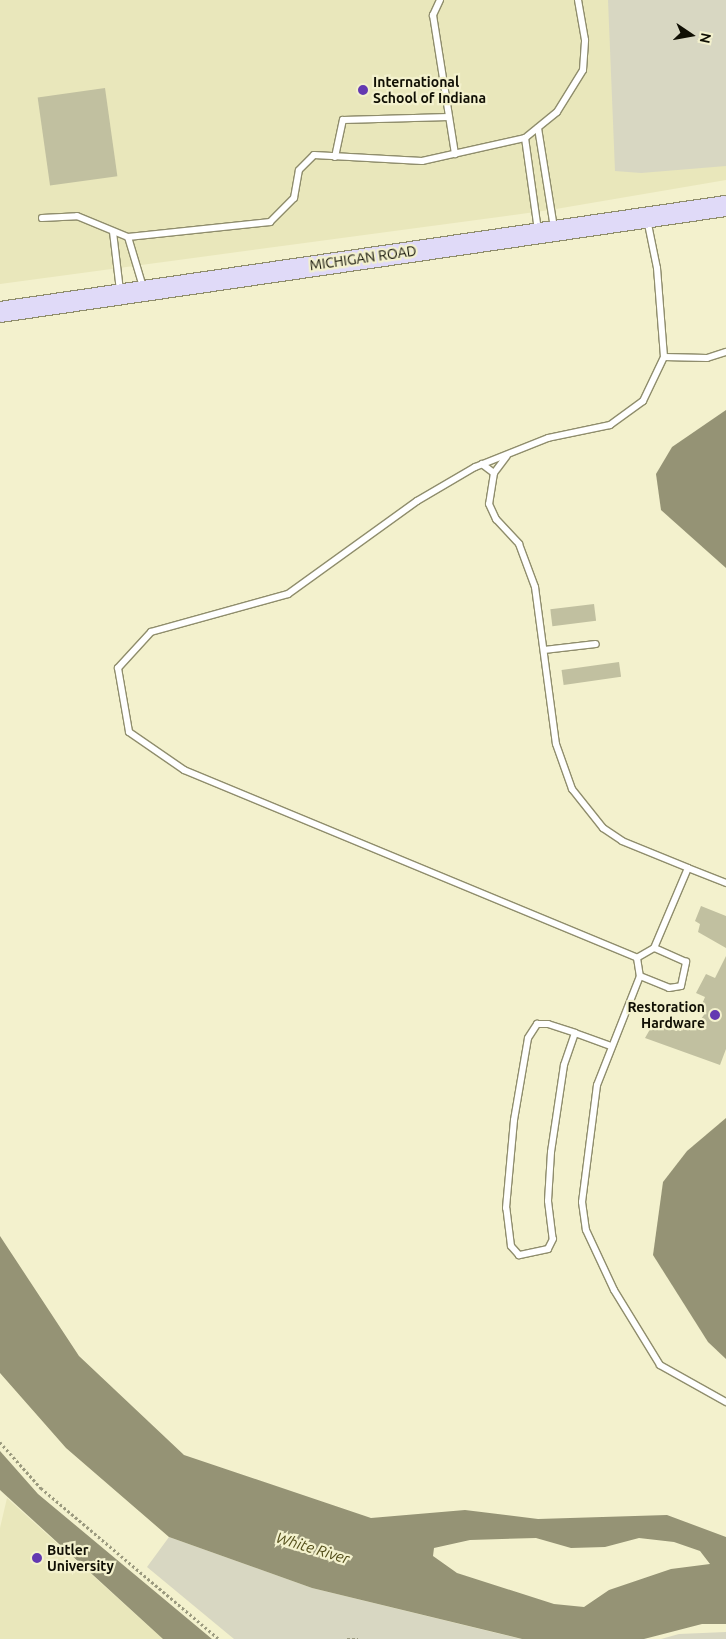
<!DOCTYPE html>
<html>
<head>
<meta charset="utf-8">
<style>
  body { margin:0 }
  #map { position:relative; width:726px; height:1639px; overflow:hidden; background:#f3f1cd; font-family:Ubuntu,sans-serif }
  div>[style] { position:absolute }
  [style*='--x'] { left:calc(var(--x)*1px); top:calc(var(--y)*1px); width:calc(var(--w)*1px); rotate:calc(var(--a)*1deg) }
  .built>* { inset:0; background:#e9e7bb }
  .green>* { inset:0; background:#d8d7c2 }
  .water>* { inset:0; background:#959375 }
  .building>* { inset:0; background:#c1c0a0; transform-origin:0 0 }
  .path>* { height:2.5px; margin-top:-1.25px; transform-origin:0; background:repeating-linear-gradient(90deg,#9b9a7f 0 2.5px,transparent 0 5px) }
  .roads { filter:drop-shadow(1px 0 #8f8d6c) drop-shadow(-1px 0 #8f8d6c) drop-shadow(0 1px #8f8d6c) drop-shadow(0 -1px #8f8d6c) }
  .lane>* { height:6px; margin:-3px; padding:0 3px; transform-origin:3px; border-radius:3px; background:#fff }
  .primary>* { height:20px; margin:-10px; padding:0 10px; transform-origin:10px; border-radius:10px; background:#e0daf8 }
  .dots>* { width:14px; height:14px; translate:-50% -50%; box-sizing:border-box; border:2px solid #f3f1cd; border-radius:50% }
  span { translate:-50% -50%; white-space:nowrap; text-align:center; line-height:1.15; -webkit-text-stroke:4.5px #f3f1cd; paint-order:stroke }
  .poi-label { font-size:14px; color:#100f04; font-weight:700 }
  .left { translate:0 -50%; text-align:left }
  .right { translate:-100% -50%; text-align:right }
  .street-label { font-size:14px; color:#100f04 }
  .water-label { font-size:15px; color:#524d18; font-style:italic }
  .north { position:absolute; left:666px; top:10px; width:50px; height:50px; -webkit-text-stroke:4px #f3f1cd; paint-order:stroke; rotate:102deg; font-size:14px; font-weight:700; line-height:20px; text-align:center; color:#100f04 }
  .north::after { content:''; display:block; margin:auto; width:18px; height:22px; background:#100f04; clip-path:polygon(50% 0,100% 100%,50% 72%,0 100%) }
</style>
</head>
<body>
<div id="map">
  <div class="built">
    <div style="clip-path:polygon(0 0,726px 0,726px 180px,550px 210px,0 284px)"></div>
    <div style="clip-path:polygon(7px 1498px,163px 1639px,0 1639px,0 1528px)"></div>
  </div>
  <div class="green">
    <div style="clip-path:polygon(608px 0,726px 0,726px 166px,641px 173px,615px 171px)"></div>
    <div style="clip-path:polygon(169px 1537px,312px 1588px,521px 1639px,234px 1639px,147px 1567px)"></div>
    <div style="clip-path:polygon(726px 1632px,726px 1639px,661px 1639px,679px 1634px)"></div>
  </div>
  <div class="water">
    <div style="clip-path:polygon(726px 410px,726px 568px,661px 510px,656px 474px,672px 447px)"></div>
    <div style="clip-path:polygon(726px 1118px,726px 1359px,708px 1342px,653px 1255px,663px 1182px,687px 1151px)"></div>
    <div style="clip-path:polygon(evenodd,0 1236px,79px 1356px,184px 1455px,371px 1518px,465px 1510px,538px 1519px,667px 1515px,726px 1537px,726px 1624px,702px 1624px,644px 1639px,522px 1639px,312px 1588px,169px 1537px,66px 1448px,0 1373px,0 1236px,536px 1538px,571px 1548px,605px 1547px,639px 1538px,674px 1542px,700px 1551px,710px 1564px,671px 1569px,609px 1590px,584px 1607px,554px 1604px,457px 1573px,433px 1556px,434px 1548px,470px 1540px,536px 1538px)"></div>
    <div style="clip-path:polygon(0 1451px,38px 1494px,212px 1639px,163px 1639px,0 1490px)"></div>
  </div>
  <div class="building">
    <div style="left:105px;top:88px;width:89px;height:68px;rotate:82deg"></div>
    <div style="left:594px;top:604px;width:17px;height:44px;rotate:83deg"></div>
    <div style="left:619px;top:662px;width:15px;height:58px;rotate:82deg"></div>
    <div style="clip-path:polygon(701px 906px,726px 916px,726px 948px,698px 932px,700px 924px,695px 921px)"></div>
    <div style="clip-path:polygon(726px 956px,726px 1049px,720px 1065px,645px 1038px,653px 1024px,660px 1026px,662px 1018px,685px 1030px,699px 1022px,706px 1012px,700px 1009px,705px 997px,696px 993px,706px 974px,715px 978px)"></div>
  </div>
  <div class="path">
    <div style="--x:0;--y:1442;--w:62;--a:48.3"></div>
    <div style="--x:41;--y:1488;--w:233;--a:40.3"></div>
    <div style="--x:347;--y:1639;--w:11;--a:0"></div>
  </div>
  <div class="roads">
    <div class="lane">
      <div style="--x:440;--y:0;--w:17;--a:115"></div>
      <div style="--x:433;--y:15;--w:141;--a:81"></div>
      <div style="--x:538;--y:128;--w:101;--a:80.9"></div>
      <div style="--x:525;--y:138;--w:94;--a:82"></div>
      <div style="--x:335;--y:157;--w:38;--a:-78"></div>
      <div style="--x:343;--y:120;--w:106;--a:-1.6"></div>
      <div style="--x:42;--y:218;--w:35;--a:-3"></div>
      <div style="--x:77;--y:216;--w:55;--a:22.4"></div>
      <div style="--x:647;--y:219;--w:50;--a:78.5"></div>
      <div style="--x:657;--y:268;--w:89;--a:85.5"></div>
      <div style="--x:664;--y:357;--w:49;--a:115.5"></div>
      <div style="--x:643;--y:401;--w:41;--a:144"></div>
      <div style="--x:610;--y:425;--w:63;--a:168.2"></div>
      <div style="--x:548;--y:438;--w:79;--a:158.3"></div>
      <div style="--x:475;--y:467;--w:67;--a:149.6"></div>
      <div style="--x:417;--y:501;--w:159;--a:144.2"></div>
      <div style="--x:288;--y:594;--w:142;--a:164.5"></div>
      <div style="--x:151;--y:632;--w:49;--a:132.5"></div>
      <div style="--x:118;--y:668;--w:65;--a:80.2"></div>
      <div style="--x:129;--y:732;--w:67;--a:34.6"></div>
      <div style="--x:184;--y:770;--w:490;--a:22.5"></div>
      <div style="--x:637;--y:958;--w:18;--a:81"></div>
      <div style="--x:640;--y:976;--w:117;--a:111.5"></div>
      <div style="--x:597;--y:1085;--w:118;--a:97.3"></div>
      <div style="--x:582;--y:1202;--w:28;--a:82"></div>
      <div style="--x:586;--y:1230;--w:66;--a:65"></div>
      <div style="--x:614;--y:1290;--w:88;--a:58.5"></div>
      <div style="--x:660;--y:1365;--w:76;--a:29.3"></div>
      <div style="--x:113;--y:232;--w:59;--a:83.2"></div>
      <div style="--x:143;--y:287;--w:52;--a:-106.7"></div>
      <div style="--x:128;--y:237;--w:143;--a:-6"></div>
      <div style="--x:270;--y:222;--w:34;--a:-45"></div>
      <div style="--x:294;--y:198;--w:28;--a:-80"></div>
      <div style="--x:299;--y:170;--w:21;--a:-45"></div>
      <div style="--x:314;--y:155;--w:108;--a:3.2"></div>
      <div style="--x:422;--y:161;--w:106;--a:-12.6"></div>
      <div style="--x:525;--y:138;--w:41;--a:-39.1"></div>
      <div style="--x:557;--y:112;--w:49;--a:-58.2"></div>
      <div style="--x:583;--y:70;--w:30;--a:-86"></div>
      <div style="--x:585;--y:40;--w:41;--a:-99.9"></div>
      <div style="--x:664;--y:357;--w:43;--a:1.3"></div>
      <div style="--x:707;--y:358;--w:20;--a:-18"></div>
      <div style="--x:482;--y:464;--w:15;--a:37"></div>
      <div style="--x:494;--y:473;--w:31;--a:99"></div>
      <div style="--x:489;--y:504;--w:17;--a:65"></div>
      <div style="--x:496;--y:519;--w:34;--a:47"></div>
      <div style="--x:519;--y:544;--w:46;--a:69.6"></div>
      <div style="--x:535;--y:587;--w:158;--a:82.4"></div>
      <div style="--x:556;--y:744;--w:48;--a:70.4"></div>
      <div style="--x:572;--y:789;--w:50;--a:51.5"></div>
      <div style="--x:603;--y:828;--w:23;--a:34"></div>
      <div style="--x:622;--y:841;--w:71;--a:22.2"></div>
      <div style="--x:688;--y:868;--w:87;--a:113"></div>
      <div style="--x:654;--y:948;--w:20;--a:150"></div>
      <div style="--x:494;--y:473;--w:21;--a:-53"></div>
      <div style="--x:544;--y:650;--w:52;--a:-6.6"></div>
      <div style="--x:688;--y:868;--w:41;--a:21.5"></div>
      <div style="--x:640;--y:976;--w:31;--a:22"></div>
      <div style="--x:669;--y:988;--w:12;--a:-9"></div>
      <div style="--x:681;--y:986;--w:25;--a:-78"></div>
      <div style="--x:686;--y:962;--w:35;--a:-156"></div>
      <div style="--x:575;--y:1033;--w:34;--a:109"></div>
      <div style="--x:564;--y:1065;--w:88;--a:98.5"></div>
      <div style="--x:551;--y:1152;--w:49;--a:93.5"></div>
      <div style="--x:548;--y:1201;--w:38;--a:83"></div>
      <div style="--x:553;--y:1239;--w:11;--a:117"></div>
      <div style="--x:548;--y:1249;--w:30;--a:168"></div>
      <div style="--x:519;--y:1255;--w:12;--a:-132"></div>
      <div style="--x:511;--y:1246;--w:38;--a:-97"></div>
      <div style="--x:506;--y:1208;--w:88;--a:-84.8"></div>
      <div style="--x:514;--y:1120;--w:83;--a:-80.3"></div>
      <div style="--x:528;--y:1038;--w:17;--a:-57"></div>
      <div style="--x:537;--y:1024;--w:11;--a:0"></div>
      <div style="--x:548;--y:1024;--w:28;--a:18"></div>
      <div style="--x:575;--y:1033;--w:37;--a:20"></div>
    </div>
    <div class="primary">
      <div style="--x:0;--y:312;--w:734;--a:-8.31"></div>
    </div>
  </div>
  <div class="dots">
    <div style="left:363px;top:90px;background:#6339b1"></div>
    <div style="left:715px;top:1015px;background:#6339b1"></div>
    <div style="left:37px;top:1558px;background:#6339b1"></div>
  </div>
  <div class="poi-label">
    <span class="left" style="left:373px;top:90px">International<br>School of Indiana</span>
    <span class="right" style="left:705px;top:1015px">Restoration<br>Hardware</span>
    <span class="left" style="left:47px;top:1558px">Butler<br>University</span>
  </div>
  <div class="street-label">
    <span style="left:363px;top:258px;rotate:-8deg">MICHIGAN ROAD</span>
  </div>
  <div class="water-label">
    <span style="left:313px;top:1548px;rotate:17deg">White River</span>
  </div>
  <div class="north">N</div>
</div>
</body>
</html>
